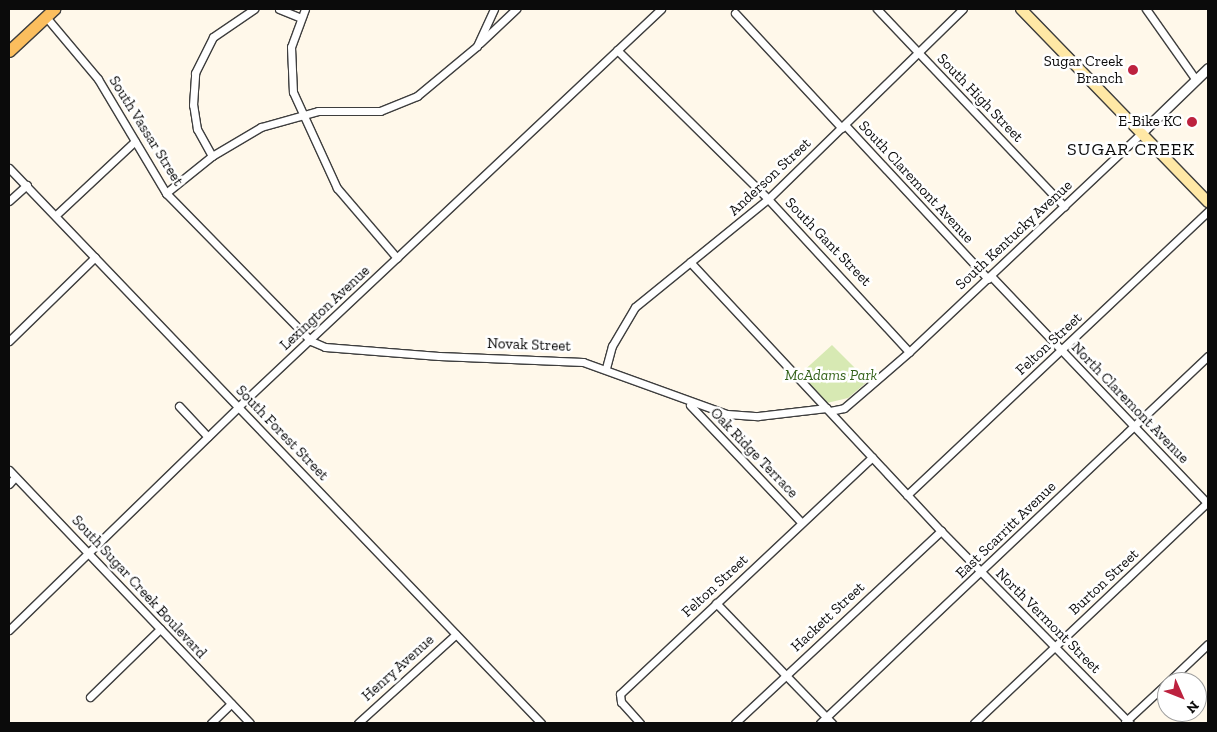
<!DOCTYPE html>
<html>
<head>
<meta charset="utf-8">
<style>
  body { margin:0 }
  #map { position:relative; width:1217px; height:732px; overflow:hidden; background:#fff8ea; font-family:"Zilla Slab",serif }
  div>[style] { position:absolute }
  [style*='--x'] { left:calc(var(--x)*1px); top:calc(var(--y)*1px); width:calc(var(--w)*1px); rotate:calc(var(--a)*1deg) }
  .green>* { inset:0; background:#d7e9b3 }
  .roads { filter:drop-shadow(1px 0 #3e3e3e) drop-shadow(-1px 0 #3e3e3e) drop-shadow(0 1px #3e3e3e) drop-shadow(0 -1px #3e3e3e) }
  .minor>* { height:7px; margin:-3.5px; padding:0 3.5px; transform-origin:3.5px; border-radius:3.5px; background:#fff }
  .tertiary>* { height:9px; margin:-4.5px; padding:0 4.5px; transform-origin:4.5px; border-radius:4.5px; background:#fff }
  .secondary>* { height:10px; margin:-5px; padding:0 5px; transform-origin:5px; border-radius:5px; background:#ffe8a5 }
  .primary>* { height:11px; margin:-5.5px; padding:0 5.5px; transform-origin:5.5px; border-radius:5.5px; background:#fbbe5e }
  .dots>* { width:14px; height:14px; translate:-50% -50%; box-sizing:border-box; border:2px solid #fff; border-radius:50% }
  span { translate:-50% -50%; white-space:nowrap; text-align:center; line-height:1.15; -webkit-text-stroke:5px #fff; paint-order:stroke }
  .poi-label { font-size:15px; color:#0b0b0b }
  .right { translate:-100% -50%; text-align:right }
  .street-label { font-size:15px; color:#0b0b0b }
  .park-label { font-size:15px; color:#35631b; font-style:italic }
  .quarter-label { font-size:18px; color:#0b0b0b; letter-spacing:1px }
  .frame { position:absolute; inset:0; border:10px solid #0b0b0b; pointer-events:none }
  .north { position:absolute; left:1157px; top:672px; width:50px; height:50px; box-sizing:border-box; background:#fff; border:1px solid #9d9d9d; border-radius:50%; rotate:134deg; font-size:14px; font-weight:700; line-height:20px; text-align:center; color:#0b0b0b }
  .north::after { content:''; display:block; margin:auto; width:18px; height:22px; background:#bd223f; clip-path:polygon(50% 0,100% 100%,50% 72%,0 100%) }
</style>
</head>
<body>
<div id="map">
  <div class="green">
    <div style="clip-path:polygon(832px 345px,868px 381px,848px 398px,827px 403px,799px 375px)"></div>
  </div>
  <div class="roads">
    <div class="minor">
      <div style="--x:279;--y:9;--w:22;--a:22"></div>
      <div style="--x:305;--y:9;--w:40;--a:110.2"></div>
      <div style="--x:291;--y:47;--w:45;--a:87.5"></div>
      <div style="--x:293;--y:92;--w:106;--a:65.4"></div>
      <div style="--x:337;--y:188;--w:92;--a:49.4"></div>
      <div style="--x:877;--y:9;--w:272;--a:46.5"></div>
      <div style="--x:1146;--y:9;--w:87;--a:54.8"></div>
      <div style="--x:735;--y:13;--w:157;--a:47.1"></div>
      <div style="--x:46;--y:17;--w:81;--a:50"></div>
      <div style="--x:98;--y:79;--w:133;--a:59.2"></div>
      <div style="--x:166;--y:193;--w:207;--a:45.6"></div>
      <div style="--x:311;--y:341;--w:15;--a:23"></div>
      <div style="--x:325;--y:347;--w:114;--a:4.5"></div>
      <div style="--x:439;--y:356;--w:144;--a:2.4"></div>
      <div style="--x:583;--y:362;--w:153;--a:19.9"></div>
      <div style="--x:727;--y:414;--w:31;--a:4"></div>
      <div style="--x:758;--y:416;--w:69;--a:-6.6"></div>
      <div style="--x:480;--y:43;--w:50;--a:-43.4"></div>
      <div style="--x:617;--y:50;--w:212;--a:44.6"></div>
      <div style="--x:768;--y:199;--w:208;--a:47.3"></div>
      <div style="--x:845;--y:125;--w:210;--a:47.1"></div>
      <div style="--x:212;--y:156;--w:31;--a:-119"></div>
      <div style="--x:197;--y:129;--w:24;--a:-99"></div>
      <div style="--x:193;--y:105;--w:32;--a:-86"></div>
      <div style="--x:195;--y:73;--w:40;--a:-63.4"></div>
      <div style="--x:213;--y:37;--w:50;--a:-34.3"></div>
      <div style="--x:9;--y:168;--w:769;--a:46.21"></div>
      <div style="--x:166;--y:193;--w:59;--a:-38.8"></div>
      <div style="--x:212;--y:156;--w:57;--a:-30.6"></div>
      <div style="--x:261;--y:127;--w:59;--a:-15.7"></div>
      <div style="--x:318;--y:111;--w:62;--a:0"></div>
      <div style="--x:380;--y:111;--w:40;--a:-22"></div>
      <div style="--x:417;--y:96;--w:78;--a:-39.8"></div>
      <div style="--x:477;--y:46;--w:41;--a:-65.3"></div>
      <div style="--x:9;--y:201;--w:24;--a:-42"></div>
      <div style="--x:56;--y:215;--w:108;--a:-43.1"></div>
      <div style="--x:690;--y:262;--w:368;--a:47"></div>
      <div style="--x:941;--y:531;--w:269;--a:45.5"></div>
      <div style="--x:991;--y:276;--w:315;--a:46.4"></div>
      <div style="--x:9;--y:341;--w:120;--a:-44.3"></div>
      <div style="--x:606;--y:368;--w:23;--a:-75"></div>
      <div style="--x:612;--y:346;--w:45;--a:-59.5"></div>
      <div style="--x:635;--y:307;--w:171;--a:-39.1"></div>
      <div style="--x:768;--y:199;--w:272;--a:-44.3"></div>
      <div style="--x:690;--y:405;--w:161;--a:46.5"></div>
      <div style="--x:179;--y:406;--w:42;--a:46.9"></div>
      <div style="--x:830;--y:411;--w:14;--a:-12"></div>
      <div style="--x:844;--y:408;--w:86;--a:-40.7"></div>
      <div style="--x:909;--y:352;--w:319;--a:-43.3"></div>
      <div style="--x:9;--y:470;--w:349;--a:46.4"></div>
      <div style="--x:9;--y:484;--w:9;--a:-49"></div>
      <div style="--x:907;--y:495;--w:414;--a:-43.3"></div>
      <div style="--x:716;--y:603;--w:167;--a:46"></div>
      <div style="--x:9;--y:630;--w:320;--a:-44.2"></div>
      <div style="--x:238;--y:407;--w:581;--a:-43.26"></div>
      <div style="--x:1168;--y:682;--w:55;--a:-43.5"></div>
      <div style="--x:90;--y:697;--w:98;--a:-44.2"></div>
      <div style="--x:1125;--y:722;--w:57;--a:-42.9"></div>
      <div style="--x:211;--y:723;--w:28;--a:-44"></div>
      <div style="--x:358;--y:723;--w:132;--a:-42.2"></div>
      <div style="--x:640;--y:723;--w:28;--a:-132"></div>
      <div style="--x:621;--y:702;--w:8;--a:-97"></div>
      <div style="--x:620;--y:694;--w:346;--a:-43.2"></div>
      <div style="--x:735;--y:723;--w:282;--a:-43"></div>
      <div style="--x:820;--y:723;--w:534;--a:-43.41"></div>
      <div style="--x:974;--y:723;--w:322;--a:-43.4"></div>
    </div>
    <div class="tertiary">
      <div style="--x:1141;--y:133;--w:93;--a:-44.1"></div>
    </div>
    <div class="secondary">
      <div style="--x:1021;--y:9;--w:269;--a:45.9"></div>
    </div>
    <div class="primary">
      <div style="--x:9;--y:51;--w:62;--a:-43"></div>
    </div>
  </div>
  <div class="dots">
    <div style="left:1133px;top:70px;background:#bd223f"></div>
    <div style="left:1192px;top:122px;background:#bd223f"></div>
  </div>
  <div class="poi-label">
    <span class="right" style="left:1123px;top:70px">Sugar Creek<br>Branch</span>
    <span class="right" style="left:1182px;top:122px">E-Bike KC</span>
  </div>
  <div class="street-label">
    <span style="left:980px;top:98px;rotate:46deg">South High Street</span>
    <span style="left:146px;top:131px;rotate:58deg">South Vassar Street</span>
    <span style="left:770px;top:177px;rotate:-43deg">Anderson Street</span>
    <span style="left:916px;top:182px;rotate:47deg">South Claremont Avenue</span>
    <span style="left:1014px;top:235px;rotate:-43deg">South Kentucky Avenue</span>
    <span style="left:828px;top:242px;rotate:46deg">South Gant Street</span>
    <span style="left:325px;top:308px;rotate:-43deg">Lexington Avenue</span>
    <span style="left:1049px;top:344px;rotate:-43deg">Felton Street</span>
    <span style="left:529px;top:345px;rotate:2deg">Novak Street</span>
    <span style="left:1130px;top:403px;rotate:46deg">North Claremont Avenue</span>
    <span style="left:282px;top:433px;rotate:46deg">South Forest Street</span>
    <span style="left:754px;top:453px;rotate:46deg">Oak Ridge Terrace</span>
    <span style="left:1006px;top:530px;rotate:-44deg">East Scarritt Avenue</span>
    <span style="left:1104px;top:582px;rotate:-43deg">Burton Street</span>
    <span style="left:715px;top:586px;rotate:-43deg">Felton Street</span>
    <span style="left:139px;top:587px;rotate:47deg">South Sugar Creek Boulevard</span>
    <span style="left:828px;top:617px;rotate:-43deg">Hackett Street</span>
    <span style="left:1048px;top:621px;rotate:45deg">North Vermont Street</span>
    <span style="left:398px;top:668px;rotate:-42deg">Henry Avenue</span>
  </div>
  <div class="park-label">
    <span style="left:831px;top:376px">McAdams Park</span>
  </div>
  <div class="quarter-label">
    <span style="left:1131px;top:149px">SUGAR CREEK</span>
  </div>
  <div class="frame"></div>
  <div class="north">N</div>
</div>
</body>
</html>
